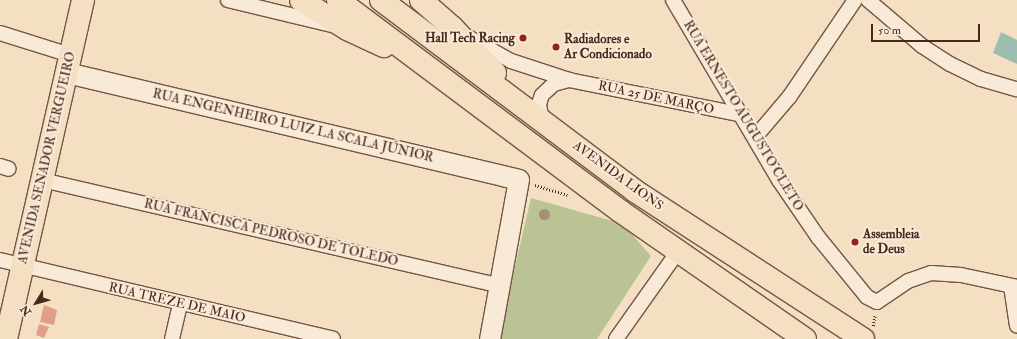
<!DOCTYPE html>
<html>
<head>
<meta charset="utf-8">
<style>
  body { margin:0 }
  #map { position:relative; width:1017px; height:339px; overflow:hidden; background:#f4dfc2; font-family:"IM FELL Double Pica",serif }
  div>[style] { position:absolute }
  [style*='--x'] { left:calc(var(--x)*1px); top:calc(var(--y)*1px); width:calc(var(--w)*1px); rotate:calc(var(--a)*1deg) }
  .green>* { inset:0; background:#bbc294 }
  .water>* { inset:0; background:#9cbdb0 }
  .building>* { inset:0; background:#e19e88 }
  .path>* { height:2.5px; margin-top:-1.25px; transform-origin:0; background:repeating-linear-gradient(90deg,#48281c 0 1px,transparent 0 3px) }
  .roads { filter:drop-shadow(1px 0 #735646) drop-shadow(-1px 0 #735646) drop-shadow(0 1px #735646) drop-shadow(0 -1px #735646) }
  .street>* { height:14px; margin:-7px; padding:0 7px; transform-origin:7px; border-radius:7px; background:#f8ead7 }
  .secondary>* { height:20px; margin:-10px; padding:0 10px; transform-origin:10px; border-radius:10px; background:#f8ead7 }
  .primary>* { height:22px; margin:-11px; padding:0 11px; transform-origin:11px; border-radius:11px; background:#f4dfc2 }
  .highway>* { height:22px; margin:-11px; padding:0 11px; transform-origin:11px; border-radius:11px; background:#f4dfc2 }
  .trees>* { width:11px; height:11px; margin:-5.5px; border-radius:50%; background:#a58f77 }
  .dots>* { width:11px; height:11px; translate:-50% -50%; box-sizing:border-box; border:2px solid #f8ead7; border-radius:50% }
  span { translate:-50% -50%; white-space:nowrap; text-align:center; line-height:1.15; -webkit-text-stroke:4px #f8ead7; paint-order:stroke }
  .poi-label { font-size:13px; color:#48281c; font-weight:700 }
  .right { translate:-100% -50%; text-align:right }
  .left { translate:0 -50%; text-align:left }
  .street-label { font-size:13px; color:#48281c }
  .north { position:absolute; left:16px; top:283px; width:40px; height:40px; -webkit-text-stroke:3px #f8ead7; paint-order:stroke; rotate:233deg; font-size:11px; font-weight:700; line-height:16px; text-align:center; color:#48281c }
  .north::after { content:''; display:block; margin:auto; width:14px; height:18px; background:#48281c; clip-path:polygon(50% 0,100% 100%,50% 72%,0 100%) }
  .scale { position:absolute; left:871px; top:24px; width:109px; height:18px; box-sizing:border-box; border:2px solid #48281c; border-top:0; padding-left:5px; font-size:12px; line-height:14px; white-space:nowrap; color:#48281c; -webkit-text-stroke:3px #f8ead7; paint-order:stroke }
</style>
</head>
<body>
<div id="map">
  <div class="green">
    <div style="clip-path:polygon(531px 198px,623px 224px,651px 256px,597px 339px,498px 339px)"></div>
  </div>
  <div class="water">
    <div style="clip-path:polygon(1001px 32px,1017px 40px,1017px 64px,993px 53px)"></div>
  </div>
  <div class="building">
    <div style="clip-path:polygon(44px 305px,57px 310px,54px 325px,40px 322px)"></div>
    <div style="clip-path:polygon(39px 324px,49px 327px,44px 338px,36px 335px)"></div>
  </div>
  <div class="path">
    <div style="--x:535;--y:185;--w:34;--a:17"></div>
    <div style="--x:873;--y:326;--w:11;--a:-80"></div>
  </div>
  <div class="roads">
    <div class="street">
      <div style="--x:228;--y:0;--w:106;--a:13.6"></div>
      <div style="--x:673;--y:0;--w:209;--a:59.5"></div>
      <div style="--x:779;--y:180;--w:69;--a:55.6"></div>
      <div style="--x:818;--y:237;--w:77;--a:50.8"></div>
      <div style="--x:867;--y:297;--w:11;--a:27"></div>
      <div style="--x:877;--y:302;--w:37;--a:-34"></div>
      <div style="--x:908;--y:281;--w:24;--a:-19"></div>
      <div style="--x:931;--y:273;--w:30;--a:4"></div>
      <div style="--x:961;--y:275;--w:57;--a:12.1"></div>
      <div style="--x:868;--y:0;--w:71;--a:40.4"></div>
      <div style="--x:922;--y:46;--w:33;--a:33"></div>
      <div style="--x:950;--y:64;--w:34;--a:26"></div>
      <div style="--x:981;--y:79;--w:37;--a:16"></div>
      <div style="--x:0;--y:33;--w:73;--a:17.4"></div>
      <div style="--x:470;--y:38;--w:47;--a:29.3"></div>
      <div style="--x:511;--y:61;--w:61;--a:18.1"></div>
      <div style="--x:569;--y:80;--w:177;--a:11.4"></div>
      <div style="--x:542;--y:120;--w:16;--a:-101"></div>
      <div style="--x:539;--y:104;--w:9;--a:-72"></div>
      <div style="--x:542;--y:95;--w:16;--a:-43"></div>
      <div style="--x:554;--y:84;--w:16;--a:-15"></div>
      <div style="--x:756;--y:136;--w:52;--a:-49.6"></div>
      <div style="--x:790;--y:96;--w:116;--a:-55.9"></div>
      <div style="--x:0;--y:166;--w:9;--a:18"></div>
      <div style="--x:42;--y:180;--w:471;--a:13"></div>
      <div style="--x:0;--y:260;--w:342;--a:13.3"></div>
      <div style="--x:1011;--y:286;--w:40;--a:81.5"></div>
      <div style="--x:172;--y:339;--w:36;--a:-77"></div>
      <div style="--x:616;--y:339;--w:109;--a:-54.7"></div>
    </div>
    <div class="secondary">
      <div style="--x:67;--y:73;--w:464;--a:13.3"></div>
      <div style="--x:519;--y:180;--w:162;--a:100.3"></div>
    </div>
    <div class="primary">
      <div style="--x:6;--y:339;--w:348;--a:-77.2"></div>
    </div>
    <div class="highway">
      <div style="--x:301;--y:0;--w:54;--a:32.2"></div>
      <div style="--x:347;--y:29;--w:41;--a:24.7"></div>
      <div style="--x:338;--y:0;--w:352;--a:36.8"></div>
      <div style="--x:620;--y:211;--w:225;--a:34.7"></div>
      <div style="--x:381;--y:0;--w:318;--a:36.9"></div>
      <div style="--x:635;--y:191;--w:272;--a:33"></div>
      <div style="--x:421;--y:0;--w:41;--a:41.1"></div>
      <div style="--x:452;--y:27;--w:63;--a:46.9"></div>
    </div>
  </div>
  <div class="trees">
    <div style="left:544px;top:214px"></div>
  </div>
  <div class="dots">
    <div style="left:523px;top:38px;background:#8f2418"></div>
    <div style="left:556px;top:47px;background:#8f2418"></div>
    <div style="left:855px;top:242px;background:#8f2418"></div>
  </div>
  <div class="poi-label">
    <span class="right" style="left:515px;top:38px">Hall Tech Racing</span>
    <span class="left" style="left:564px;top:47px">Radiadores e<br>Ar Condicionado</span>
    <span class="left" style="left:863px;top:242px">Assembleia<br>de Deus</span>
  </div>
  <div class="street-label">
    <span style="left:656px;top:98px;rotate:12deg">RUA 25 DE MARÇO</span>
    <span style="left:743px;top:116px;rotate:59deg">RUA ERNESTO AUGUSTO CLETO</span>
    <span style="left:293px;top:126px;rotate:13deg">RUA ENGENHEIRO LUIZ LA SCALA JÚNIOR</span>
    <span style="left:47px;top:158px;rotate:-77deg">AVENIDA SENADOR VERGUEIRO</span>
    <span style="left:618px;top:176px;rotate:36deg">AVENIDA LIONS</span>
    <span style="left:271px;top:233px;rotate:13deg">RUA FRANCISCA PEDROSO DE TOLEDO</span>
    <span style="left:177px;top:303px;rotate:13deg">RUA TREZE DE MAIO</span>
  </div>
  <div class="north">N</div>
  <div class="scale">50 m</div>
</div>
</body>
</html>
